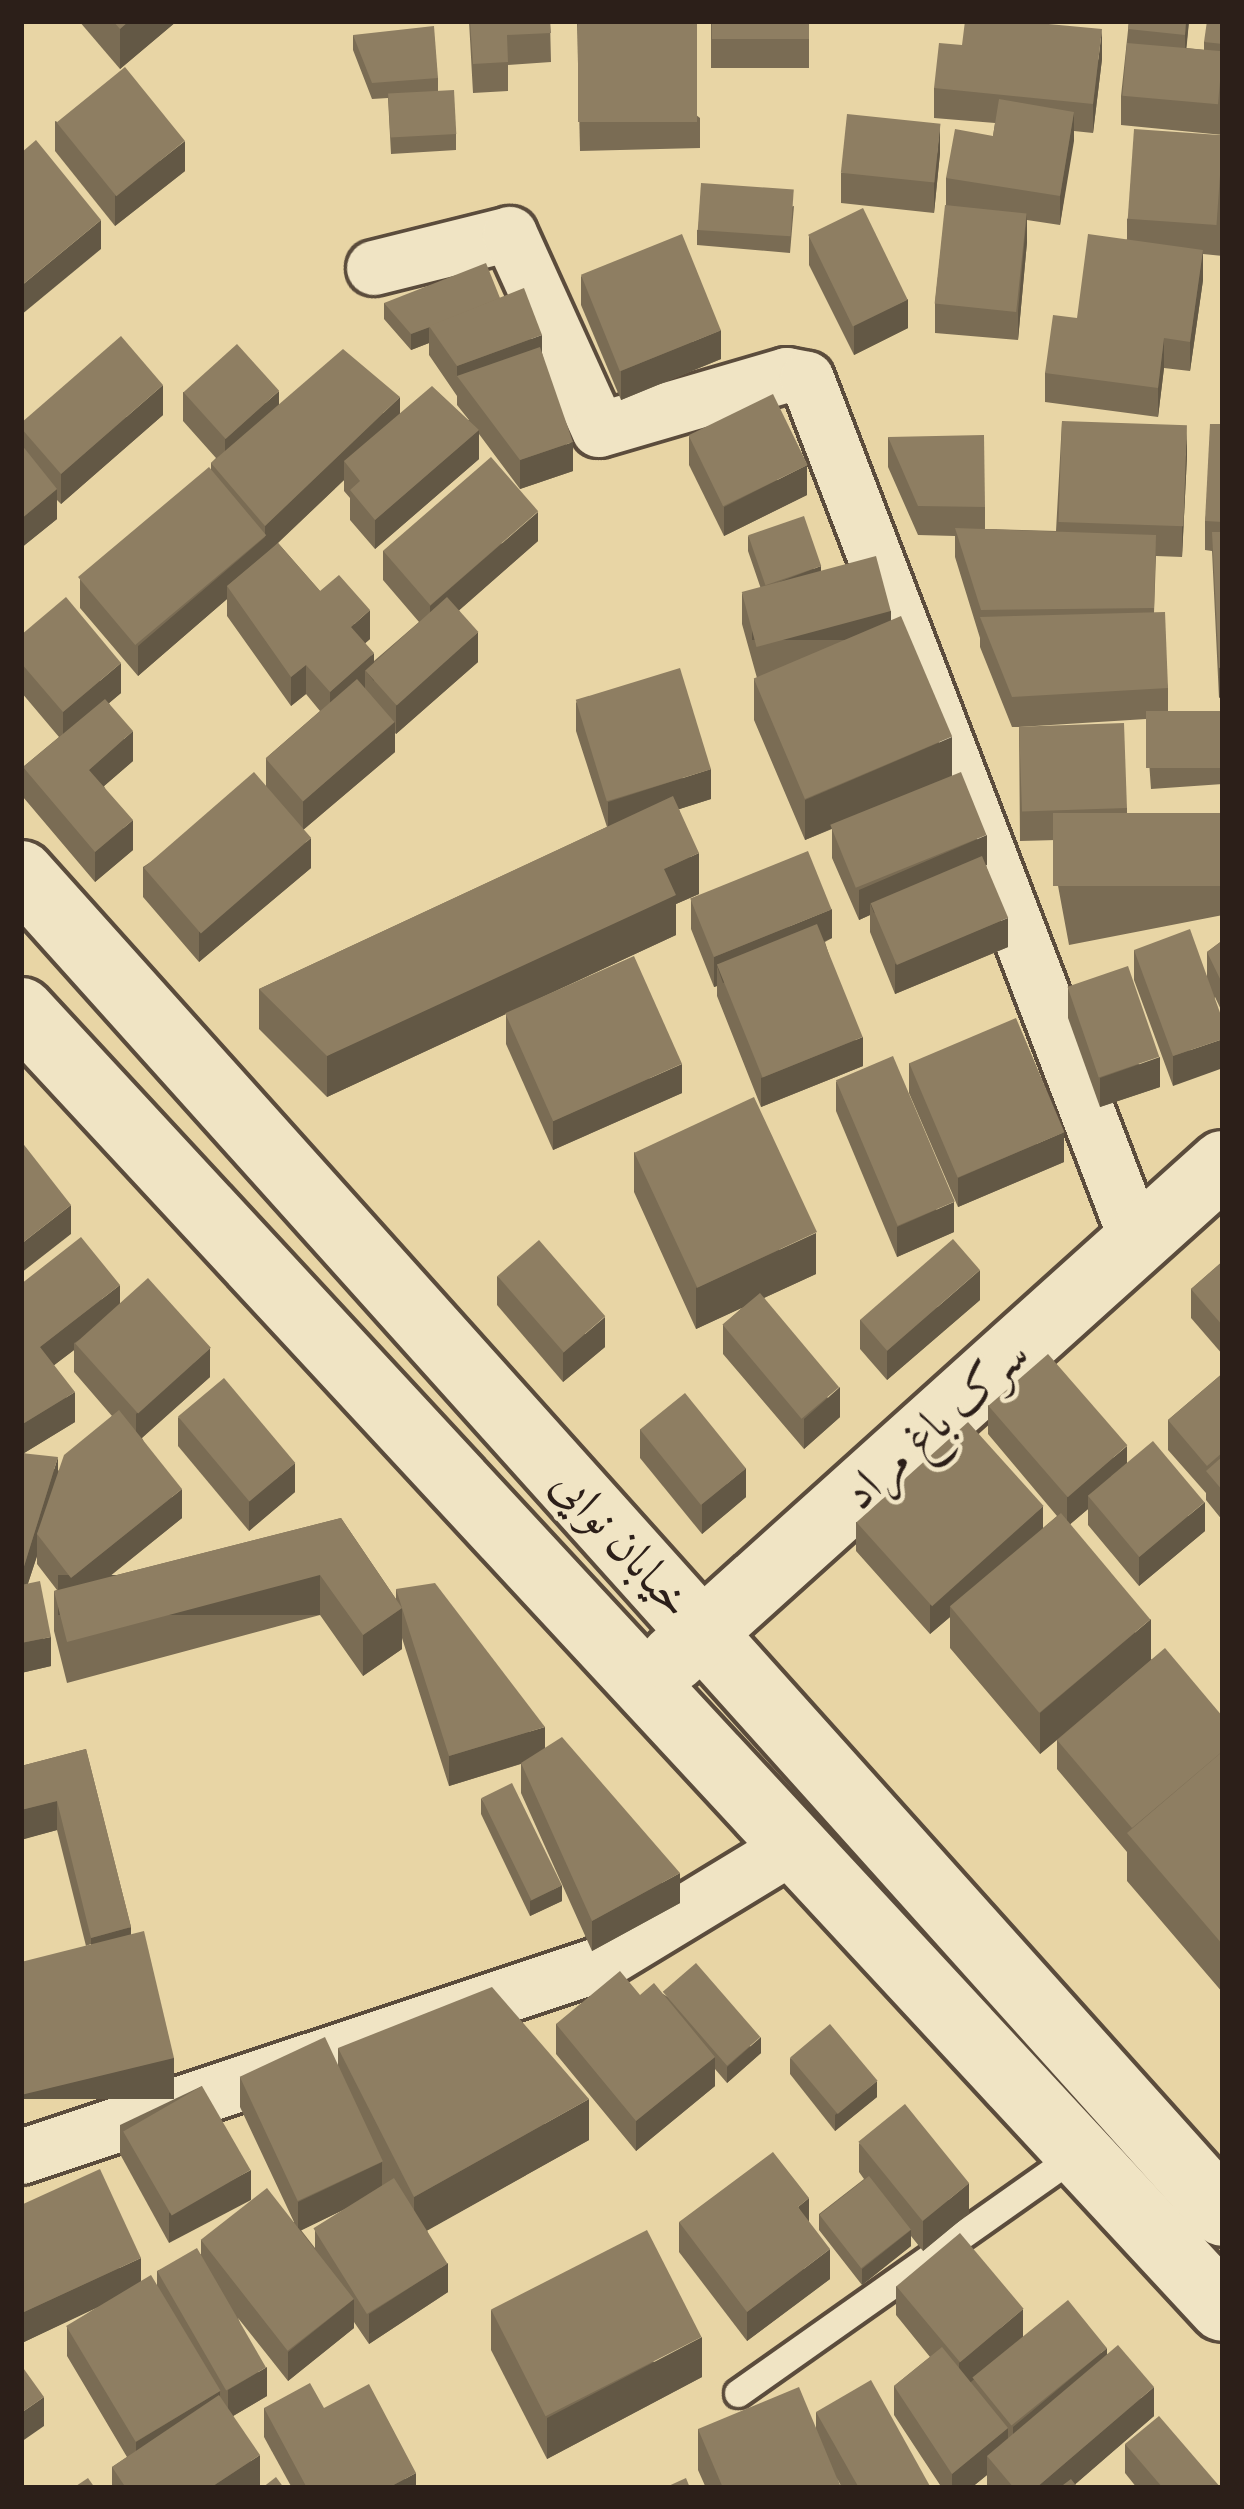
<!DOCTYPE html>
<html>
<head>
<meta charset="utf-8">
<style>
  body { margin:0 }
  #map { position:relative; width:1244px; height:2509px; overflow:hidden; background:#e8d5a5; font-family:"EB Garamond",Amiri,serif }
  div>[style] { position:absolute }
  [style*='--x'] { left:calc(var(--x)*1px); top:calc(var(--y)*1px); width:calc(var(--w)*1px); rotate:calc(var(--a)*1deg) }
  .roads { filter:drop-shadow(3px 0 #5b4c3c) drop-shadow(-3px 0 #5b4c3c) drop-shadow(0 3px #5b4c3c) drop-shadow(0 -3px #5b4c3c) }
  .lane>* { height:27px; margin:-13.5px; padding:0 13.5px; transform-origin:13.5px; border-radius:13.5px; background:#f0e4c4 }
  .street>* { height:54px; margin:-27px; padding:0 27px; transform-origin:27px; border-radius:27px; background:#f0e4c4 }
  .secondary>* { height:66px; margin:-33px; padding:0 33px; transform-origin:33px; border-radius:33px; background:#f0e4c4 }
  .wall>* { inset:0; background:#7a6c54; transform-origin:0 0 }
  .shaded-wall>* { inset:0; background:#635845; transform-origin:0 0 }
  .building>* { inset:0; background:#8e7e62; transform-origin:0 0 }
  span { translate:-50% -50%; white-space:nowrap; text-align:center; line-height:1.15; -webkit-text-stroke:9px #f0e4c4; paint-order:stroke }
  .street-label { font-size:48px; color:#2c1f19 }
  .frame { position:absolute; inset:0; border:24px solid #2c1f19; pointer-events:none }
</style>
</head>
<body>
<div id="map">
  <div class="roads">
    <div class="lane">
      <div style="--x:738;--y:2393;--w:420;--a:-35.2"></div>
    </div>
    <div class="street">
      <div style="--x:374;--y:268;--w:140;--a:-14"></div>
      <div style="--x:510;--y:234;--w:215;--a:65.6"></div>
      <div style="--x:599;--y:430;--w:196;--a:-16.3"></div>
      <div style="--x:787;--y:375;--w:20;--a:11"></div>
      <div style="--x:807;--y:379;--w:923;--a:69.05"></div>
      <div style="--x:21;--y:2157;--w:608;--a:-18.41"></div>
      <div style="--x:598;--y:1965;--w:235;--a:-31.3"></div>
    </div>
    <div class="secondary">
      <div style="--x:21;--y:874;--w:1799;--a:48.09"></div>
      <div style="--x:21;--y:1011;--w:1768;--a:47.18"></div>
      <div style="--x:673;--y:1659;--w:740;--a:-41.99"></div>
    </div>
  </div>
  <div class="wall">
    <div style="clip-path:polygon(79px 21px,177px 21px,120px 69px)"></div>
    <div style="clip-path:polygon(469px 21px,550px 21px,551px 62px,508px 65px,508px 91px,473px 93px)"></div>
    <div style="clip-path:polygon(577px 21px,700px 118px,700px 148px,580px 151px)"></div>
    <div style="left:711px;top:21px;width:98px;height:47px"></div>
    <div style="clip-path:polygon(1129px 21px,1189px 21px,1186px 48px,1204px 50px,1204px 42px,1223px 21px,1223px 135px,1121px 125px,1121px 96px)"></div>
    <div style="clip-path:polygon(353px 35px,438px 78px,438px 91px,456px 134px,456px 150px,391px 154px,388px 98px,372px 99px,353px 50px)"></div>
    <div style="clip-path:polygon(1102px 59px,1093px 133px,1074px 131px,1060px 225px,1027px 220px,1027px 242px,1018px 340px,935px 333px,935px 303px,946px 205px,946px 178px,993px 136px,995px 123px,934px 118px,934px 88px)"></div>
    <div style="clip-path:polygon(55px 121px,185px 171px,115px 226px,55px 151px)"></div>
    <div style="clip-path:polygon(1223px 135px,1223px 256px,1203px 254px,1203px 280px,1190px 371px,1164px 368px,1158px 417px,1045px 402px,1045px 373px,1127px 239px,1127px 219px)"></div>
    <div style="clip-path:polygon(940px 153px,934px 213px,841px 203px,841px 173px)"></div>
    <div style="clip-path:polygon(794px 206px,790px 253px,697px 245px,697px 230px)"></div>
    <div style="clip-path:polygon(809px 236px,908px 328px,854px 355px,809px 265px)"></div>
    <div style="clip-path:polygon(581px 276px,721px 359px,621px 400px,581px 305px)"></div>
    <div style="clip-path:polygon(500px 298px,542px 353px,573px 471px,520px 489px,479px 434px,479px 459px,375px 549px,350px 520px,350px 498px,344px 491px,344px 480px,278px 543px,320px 591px,370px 639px,365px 643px,374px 661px,419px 622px,383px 580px,383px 551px,538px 541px,459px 610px,478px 662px,396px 734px,395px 733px,395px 752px,303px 830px,311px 868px,199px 962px,143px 897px,143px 867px,266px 786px,266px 758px,320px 711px,306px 694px,291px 706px,227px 616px,227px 599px,138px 676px,80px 608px,80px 579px,211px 470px,211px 463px,216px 458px,183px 421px,183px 392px,279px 405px,469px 420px,457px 405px,457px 396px,429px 355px,429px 343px,411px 350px,384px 319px,384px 303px)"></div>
    <div style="clip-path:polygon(163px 415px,61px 504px,57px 500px,57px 519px,21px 548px,21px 423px)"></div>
    <div style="clip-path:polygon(1062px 421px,1187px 456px,1182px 557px,1156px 556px,1154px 613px,1168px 688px,1168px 715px,1223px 711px,1223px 784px,1151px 789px,1146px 719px,1019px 727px,1127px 808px,1127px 832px,1223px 813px,1223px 915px,1069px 945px,1056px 875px,1056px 846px,1093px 839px,1020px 841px,1019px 727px,1012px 727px,980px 647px,980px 638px,955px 557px,955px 536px,918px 535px,888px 467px,888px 437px,985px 507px,985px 529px,1056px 531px)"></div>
    <div style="clip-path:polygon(1223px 424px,1223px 697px,1219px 698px,1212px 551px,1205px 550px,1205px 521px)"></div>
    <div style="clip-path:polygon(689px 436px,807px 495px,724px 536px,689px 465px)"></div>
    <div style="clip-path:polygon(748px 536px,821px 572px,891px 620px,987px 865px,986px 865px,1008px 947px,895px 994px,870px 932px,870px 915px,859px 920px,832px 858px,832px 829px,805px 840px,754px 720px,754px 679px,757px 678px,742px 624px,742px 594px,761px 589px,748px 551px)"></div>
    <div style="clip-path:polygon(21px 635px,121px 693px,109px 703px,133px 761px,104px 786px,133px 850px,95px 882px,23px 797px,23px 767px,59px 737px,21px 692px)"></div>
    <div style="clip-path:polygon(576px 702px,711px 799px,679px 809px,699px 894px,676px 904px,676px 935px,327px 1097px,259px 1029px,259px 989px,607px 827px,576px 731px)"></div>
    <div style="clip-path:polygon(691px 900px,832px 938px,825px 942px,863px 1066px,761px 1107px,717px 996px,717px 986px,714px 987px,691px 929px)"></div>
    <div style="clip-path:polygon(1223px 940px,1223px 1014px,1215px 997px,1173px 1086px,1134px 980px,1134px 950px,1207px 976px,1207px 952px)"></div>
    <div style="clip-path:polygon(1068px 988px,1160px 1087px,1100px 1107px,1068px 1018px)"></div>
    <div style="clip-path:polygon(506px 1014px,682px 1093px,553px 1150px,506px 1044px)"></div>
    <div style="clip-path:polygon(909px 1063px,1064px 1162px,958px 1207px,909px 1093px)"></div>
    <div style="clip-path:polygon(836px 1081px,954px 1232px,897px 1257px,836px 1111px)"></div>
    <div style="clip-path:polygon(634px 1152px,816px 1274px,764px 1298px,840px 1417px,804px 1449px,723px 1354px,723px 1325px,743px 1307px,696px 1329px,634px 1192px)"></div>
    <div style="clip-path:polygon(1223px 1261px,1223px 1355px,1191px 1318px,1191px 1289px)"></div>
    <div style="clip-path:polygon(497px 1276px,605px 1347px,563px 1382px,497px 1305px)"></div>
    <div style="clip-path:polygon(evenodd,21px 1284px,120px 1303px,210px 1377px,142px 1438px,182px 1518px,109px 1577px,341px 1518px,396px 1599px,396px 1589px,545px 1748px,680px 1903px,592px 1951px,521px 1793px,521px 1764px,449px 1786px,402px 1638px,402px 1649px,363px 1676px,320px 1615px,67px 1683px,54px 1631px,54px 1591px,57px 1590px,37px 1564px,37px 1556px,28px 1583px,51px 1666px,21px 1673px,21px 1284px,74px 1350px,74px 1372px,112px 1416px,58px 1471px,24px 1453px,75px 1422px,54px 1365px,74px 1350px)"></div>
    <div style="clip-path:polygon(980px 1300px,887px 1380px,860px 1349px,860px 1320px)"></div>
    <div style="clip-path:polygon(1223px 1373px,1223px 1521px,1206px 1500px,1206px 1493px,1168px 1450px,1168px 1420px)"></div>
    <div style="clip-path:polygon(988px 1405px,1127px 1463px,1205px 1531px,1139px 1586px,1088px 1525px,1088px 1509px,1070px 1524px,1151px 1659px,1223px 1717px,1223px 1993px,1127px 1881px,1127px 1852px,1057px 1769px,1057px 1740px,1040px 1754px,950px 1648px,950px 1617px,930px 1634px,856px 1551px,856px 1522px,1043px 1528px,1057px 1516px,988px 1434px)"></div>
    <div style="clip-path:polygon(178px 1417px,295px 1492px,249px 1531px,178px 1446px)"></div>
    <div style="clip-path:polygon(640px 1429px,746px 1497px,702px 1534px,640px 1458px)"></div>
    <div style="left:1223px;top:1592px;width:33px;height:2px;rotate:90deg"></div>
    <div style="clip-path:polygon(86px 1749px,131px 1927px,86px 1946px,57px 1830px,23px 1839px,24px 1869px,21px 1870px,21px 1766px)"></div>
    <div style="clip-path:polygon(481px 1798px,562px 1901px,530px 1916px,481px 1814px)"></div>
    <div style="clip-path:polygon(663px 1994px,761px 2053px,727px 2083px,715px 2069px,715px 2086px,636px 2151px,556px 2054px,556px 2024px)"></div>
    <div style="clip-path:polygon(evenodd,338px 2048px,589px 2140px,427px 2230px,448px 2292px,369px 2344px,354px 2322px,354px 2328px,288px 2381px,238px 2318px,267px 2396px,233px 2416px,260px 2485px,254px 2488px,112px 2488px,112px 2467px,127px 2457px,67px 2356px,67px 2327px,101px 2305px,24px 2342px,21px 2336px,21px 2205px,141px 2282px,157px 2287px,157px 2271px,201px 2254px,201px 2240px,294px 2222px,240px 2107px,240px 2077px,338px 2065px,338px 2048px,349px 2207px,315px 2230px,315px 2248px,301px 2230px,349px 2207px)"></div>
    <div style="clip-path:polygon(790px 2058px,877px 2097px,835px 2131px,790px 2074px)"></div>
    <div style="clip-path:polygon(202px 2086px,169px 2243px,120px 2154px,120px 2125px)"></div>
    <div style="clip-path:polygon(859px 2143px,969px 2213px,923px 2251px,911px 2236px,911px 2246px,862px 2285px,819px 2230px,819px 2214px,864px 2179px,859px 2172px)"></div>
    <div style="clip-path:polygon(679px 2222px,830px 2279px,747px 2341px,679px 2252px)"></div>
    <div style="clip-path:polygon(896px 2286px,1023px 2338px,1107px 2354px,1154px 2416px,1075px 2484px,1078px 2488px,989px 2488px,987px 2485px,987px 2475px,971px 2488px,942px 2488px,894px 2415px,894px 2386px,930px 2357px,896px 2315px)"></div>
    <div style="clip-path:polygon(491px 2310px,702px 2377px,547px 2459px,491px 2350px)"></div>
    <div style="clip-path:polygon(264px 2408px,324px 2408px,416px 2488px,292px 2488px,264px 2437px)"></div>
    <div style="clip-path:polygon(816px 2412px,931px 2488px,842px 2488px,837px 2478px,841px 2488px,706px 2488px,698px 2470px,698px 2429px,816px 2428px)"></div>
    <div style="clip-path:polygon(1125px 2444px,1221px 2488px,1137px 2488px,1125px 2473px)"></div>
  </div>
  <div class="shaded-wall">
    <div style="clip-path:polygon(129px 21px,177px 21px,120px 69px,120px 29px)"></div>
    <div style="clip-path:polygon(1186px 21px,1189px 21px,1185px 64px,1185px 35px)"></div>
    <div style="clip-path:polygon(1102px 29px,1102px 59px,1093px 133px,1093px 104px)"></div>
    <div style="clip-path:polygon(1074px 112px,1074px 141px,1060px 225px,1060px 196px)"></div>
    <div style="clip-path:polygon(940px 124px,940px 153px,934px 213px,934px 184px)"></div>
    <div style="clip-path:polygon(185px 141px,185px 171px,115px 226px,115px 196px)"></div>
    <div style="clip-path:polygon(1027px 213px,1027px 242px,1018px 340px,1018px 311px)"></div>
    <div style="clip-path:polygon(101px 220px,101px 249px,21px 315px,21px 286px)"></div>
    <div style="clip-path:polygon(1203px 250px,1203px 280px,1190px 371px,1190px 342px)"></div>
    <div style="clip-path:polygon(908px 299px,908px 328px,854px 355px,854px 325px)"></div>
    <div style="clip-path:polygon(429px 327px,429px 343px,411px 350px,411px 334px)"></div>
    <div style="clip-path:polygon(721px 330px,721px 359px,621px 400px,621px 371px)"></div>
    <div style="clip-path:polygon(542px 335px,542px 364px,457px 376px,457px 396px,457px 366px)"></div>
    <div style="clip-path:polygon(1164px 338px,1164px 368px,1158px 417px,1158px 388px)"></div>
    <div style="clip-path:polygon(163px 385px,163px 415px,61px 504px,61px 474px)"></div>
    <div style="clip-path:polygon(279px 391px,279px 421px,225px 468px,225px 439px)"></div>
    <div style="clip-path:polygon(400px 397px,400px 426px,344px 461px,344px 480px,267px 553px,227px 586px,227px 599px,138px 676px,138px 646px,265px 537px,265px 526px)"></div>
    <div style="clip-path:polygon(1187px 426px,1187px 456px,1182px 557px,1182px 528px)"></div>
    <div style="clip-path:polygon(479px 430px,479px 459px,375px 549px,375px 520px)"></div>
    <div style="clip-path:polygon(573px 442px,573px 471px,520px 489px,520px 460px)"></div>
    <div style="clip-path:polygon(807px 465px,807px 495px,724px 536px,724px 507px)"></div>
    <div style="clip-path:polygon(57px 489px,57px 519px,21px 548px,21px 519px)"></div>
    <div style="clip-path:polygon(538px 512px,538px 541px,430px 636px,430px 606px)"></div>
    <div style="clip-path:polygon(821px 566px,821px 582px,766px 587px)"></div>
    <div style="clip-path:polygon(370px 610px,370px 639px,351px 656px,351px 627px)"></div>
    <div style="left:891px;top:611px;width:29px;height:139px;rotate:90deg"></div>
    <div style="clip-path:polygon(478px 632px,478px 662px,396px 734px,396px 705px)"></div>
    <div style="clip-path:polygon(374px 653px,374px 681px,365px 670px,365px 691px,330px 722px,330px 692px)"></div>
    <div style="clip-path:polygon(121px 663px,121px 693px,63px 742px,63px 712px)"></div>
    <div style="clip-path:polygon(306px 665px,306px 694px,291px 706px,291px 677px)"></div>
    <div style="left:1223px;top:667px;width:30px;height:4px;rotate:90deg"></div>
    <div style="clip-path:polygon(395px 722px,395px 752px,303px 830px,303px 801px)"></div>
    <div style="clip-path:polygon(133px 731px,133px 761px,89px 799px,89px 770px)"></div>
    <div style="clip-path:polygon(952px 737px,952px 777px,805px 840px,805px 800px)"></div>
    <div style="clip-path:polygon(711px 769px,711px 799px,608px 832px,608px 802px)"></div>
    <div style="clip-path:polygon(133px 820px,133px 850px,95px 882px,95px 852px)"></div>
    <div style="clip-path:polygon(987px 835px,987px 865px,874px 913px,870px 903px,870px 915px,859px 920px,859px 890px)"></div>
    <div style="clip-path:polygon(311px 838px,311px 868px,199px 962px,199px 932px)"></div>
    <div style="clip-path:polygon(699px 853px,699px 894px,676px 904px,676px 935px,327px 1097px,327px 1056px,664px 869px)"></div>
    <div style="clip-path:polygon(832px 909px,832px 938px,723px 983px,717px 966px,717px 986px,714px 987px,714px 957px)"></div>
    <div style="clip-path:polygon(1008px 918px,1008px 947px,895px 994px,895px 964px)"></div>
    <div style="clip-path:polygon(863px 1037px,863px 1066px,761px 1107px,761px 1078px)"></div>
    <div style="clip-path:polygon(1223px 1039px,1223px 1068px,1173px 1086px,1173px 1056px)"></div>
    <div style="clip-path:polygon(1160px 1057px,1160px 1087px,1100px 1107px,1100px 1078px)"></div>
    <div style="clip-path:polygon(682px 1064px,682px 1093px,553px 1150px,553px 1121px)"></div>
    <div style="clip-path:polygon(1064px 1132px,1064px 1162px,958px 1207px,958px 1178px)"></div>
    <div style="clip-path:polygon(954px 1202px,954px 1232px,897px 1257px,897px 1227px)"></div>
    <div style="clip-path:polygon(71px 1205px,71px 1234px,21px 1273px,21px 1244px)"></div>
    <div style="clip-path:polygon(816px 1233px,816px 1274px,696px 1329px,696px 1288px)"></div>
    <div style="clip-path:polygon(980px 1270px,980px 1300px,887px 1380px,887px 1351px)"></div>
    <div style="clip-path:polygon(120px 1285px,120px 1315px,74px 1343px,74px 1350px,40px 1376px,40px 1347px)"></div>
    <div style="clip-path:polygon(605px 1317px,605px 1347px,563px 1382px,563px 1353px)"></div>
    <div style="clip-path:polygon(210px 1348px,210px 1377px,136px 1443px,136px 1414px)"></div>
    <div style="clip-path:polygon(840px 1387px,840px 1417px,804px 1449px,804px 1419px)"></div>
    <div style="clip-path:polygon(75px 1392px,75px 1422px,21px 1455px,21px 1425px)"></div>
    <div style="clip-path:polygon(1127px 1446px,1127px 1476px,1088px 1496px,1088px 1509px,1067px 1527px,1067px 1497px)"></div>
    <div style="clip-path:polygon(58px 1457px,58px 1486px,37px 1534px,37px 1556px,21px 1605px,21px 1576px)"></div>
    <div style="clip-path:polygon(295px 1463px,295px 1492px,249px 1531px,249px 1501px)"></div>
    <div style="clip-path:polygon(746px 1468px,746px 1497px,702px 1534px,702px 1504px)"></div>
    <div style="clip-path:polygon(182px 1489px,182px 1518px,71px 1607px,71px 1578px)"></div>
    <div style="clip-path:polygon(1205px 1502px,1205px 1531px,1139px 1586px,1139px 1557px)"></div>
    <div style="clip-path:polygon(1043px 1506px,1043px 1536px,950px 1607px,950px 1617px,930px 1634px,930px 1605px)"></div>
    <div style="left:320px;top:1575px;width:40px;height:262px;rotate:90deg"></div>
    <div style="clip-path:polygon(402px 1608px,402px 1649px,363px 1676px,363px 1635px)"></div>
    <div style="clip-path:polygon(1151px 1619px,1151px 1660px,1040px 1754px,1040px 1713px)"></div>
    <div style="clip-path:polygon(51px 1637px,51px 1666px,21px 1673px,21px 1643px)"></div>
    <div style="clip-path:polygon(545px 1727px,545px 1756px,449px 1786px,449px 1756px)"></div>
    <div style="clip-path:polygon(57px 1801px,57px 1830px,21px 1840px,21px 1810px)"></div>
    <div style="left:21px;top:1840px;width:3px;height:30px"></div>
    <div style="clip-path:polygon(680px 1873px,680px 1903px,592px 1951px,592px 1921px)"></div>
    <div style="clip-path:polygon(562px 1885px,562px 1901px,530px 1916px,530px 1901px)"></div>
    <div style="clip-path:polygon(131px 1927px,131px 1957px,91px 1967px,91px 1938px)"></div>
    <div style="clip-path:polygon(761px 2037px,761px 2053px,727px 2083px,727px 2067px)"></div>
    <div style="clip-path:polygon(715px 2057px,715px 2086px,636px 2151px,636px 2121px)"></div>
    <div style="left:174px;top:2058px;width:41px;height:157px;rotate:90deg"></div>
    <div style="clip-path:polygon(877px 2081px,877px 2097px,835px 2131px,835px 2115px)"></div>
    <div style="clip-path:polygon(589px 2099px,589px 2140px,414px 2238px,414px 2197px)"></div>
    <div style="clip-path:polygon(382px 2162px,382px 2191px,298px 2232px,298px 2202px)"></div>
    <div style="clip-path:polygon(251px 2170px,251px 2200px,169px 2243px,169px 2213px)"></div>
    <div style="clip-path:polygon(969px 2183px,969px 2213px,923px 2251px,923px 2221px)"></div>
    <div style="clip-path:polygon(809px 2198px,809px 2228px,798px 2207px)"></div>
    <div style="clip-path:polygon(911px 2230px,911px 2246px,862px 2285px,862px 2269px)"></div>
    <div style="clip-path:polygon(830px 2249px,830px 2279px,747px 2341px,747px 2312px)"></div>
    <div style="clip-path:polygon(141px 2258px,141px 2287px,24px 2342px,24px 2312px)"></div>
    <div style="clip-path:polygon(448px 2263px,448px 2292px,369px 2344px,369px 2314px)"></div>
    <div style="clip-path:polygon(354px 2299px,354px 2328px,288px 2381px,288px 2352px)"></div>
    <div style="clip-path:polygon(1023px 2309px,1023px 2338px,959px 2392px,959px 2363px)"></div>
    <div style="clip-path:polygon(702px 2337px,702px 2377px,547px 2459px,547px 2418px)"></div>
    <div style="clip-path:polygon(1107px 2348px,1107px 2378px,1013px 2456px,1013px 2427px)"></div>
    <div style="clip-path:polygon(267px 2367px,267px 2396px,228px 2419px,228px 2390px)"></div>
    <div style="clip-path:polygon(1154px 2387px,1154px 2416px,1071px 2488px,1036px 2488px)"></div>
    <div style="clip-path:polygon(220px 2391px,220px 2421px,136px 2472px,136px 2442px)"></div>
    <div style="clip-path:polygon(44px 2397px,44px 2426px,21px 2442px,21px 2413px)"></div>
    <div style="clip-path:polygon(1008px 2428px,1008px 2458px,987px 2456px,987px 2475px,971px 2488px,952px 2488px,952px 2474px)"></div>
    <div style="clip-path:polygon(260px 2455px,260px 2485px,254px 2488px,210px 2488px)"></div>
    <div style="clip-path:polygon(416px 2473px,416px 2488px,388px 2488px)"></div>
  </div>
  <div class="building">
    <div style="clip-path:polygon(113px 21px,129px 21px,120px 29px)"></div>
    <div style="clip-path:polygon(470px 21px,550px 21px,551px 33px,507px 35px,508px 62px,473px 64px)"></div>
    <div style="left:578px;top:21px;width:119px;height:101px"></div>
    <div style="left:712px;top:21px;width:97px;height:18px"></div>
    <div style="clip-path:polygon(965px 21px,1015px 21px,1102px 29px,1093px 104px,934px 88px,939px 43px,962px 45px)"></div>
    <div style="clip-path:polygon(1129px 21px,1186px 21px,1185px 35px,1128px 29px)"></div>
    <div style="clip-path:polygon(1207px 21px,1223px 21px,1223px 44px,1204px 42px)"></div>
    <div style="clip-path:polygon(434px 26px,438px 78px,372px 83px,353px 35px)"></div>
    <div style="left:1127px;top:43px;width:96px;height:53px;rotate:5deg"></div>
    <div style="left:125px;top:67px;width:95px;height:88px;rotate:51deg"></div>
    <div style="left:454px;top:90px;width:44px;height:66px;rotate:87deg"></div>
    <div style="clip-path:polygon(999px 99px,1074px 112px,1060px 196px,946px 178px,955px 129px,993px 136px)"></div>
    <div style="left:847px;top:114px;width:94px;height:59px;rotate:6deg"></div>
    <div style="left:1134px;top:129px;width:89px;height:90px;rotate:4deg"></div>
    <div style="clip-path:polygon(36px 140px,101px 220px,21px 286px,21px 153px)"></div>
    <div style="left:701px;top:183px;width:93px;height:47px;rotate:4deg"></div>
    <div style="left:945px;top:205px;width:82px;height:99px;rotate:6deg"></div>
    <div style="left:863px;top:208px;width:102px;height:61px;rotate:64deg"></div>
    <div style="left:682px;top:234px;width:104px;height:109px;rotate:68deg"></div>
    <div style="clip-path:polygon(1088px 234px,1203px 250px,1190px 342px,1164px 338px,1158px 388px,1045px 373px,1053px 315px,1077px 318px)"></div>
    <div style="clip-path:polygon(486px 263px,500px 298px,430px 327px,411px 334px,384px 303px)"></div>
    <div style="clip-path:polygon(524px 288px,542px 335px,457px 366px,429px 326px)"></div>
    <div style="clip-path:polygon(121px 336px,163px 385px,61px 474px,21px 428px,21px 423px)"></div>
    <div style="left:237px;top:344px;width:63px;height:72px;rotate:48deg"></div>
    <div style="clip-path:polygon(540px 347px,573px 442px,520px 460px,457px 376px)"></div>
    <div style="clip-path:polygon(343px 349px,400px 397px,265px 526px,211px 463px)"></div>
    <div style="clip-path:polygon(432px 386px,479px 430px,375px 520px,350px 490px,360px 481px,344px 461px)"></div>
    <div style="left:773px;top:394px;width:79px;height:94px;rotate:64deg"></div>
    <div style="left:1062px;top:421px;width:125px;height:101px;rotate:2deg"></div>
    <div style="clip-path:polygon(1210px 424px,1223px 424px,1223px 522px,1205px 521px)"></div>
    <div style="clip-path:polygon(984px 435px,985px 507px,918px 506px,888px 437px)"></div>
    <div style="clip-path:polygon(21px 444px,57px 489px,21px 519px)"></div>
    <div style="left:491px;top:457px;width:72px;height:143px;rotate:49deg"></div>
    <div style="left:209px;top:467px;width:89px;height:171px;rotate:50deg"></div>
    <div style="left:804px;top:516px;width:53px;height:59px;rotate:71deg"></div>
    <div style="clip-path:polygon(955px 528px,1156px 535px,1154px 608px,981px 610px)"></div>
    <div style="clip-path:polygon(1212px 532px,1223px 532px,1223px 667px,1219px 668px)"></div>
    <div style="clip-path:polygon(278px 543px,320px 591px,339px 575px,370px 610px,351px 627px,374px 653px,330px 692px,306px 665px,291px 677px,227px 586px)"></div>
    <div style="left:876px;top:556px;width:57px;height:139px;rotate:75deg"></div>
    <div style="clip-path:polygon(66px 597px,121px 663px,63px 712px,21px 663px,21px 635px)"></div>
    <div style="left:447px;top:597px;width:47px;height:110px;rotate:48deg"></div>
    <div style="clip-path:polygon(1165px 612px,1168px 688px,1012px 697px,980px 617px)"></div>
    <div style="left:901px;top:616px;width:131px;height:160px;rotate:67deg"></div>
    <div style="left:680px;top:668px;width:106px;height:109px;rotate:73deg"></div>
    <div style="left:357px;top:679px;width:57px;height:121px;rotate:49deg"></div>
    <div style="clip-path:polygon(105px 699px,133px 731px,89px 770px,133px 820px,95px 852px,23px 767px)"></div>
    <div style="left:1223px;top:711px;width:57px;height:77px;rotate:90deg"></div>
    <div style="left:1124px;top:723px;width:85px;height:105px;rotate:88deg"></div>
    <div style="left:254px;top:772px;width:87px;height:146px;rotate:49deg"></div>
    <div style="left:961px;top:772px;width:68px;height:141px;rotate:68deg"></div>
    <div style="clip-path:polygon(673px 796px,699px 853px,664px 869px,676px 895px,327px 1056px,259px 989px)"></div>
    <div style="left:1223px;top:813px;width:73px;height:170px;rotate:90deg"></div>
    <div style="left:808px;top:851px;width:63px;height:127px;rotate:68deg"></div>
    <div style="left:982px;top:856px;width:67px;height:121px;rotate:67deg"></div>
    <div style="left:817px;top:924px;width:122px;height:108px;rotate:68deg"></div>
    <div style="clip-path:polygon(1190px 929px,1223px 1021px,1223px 1039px,1173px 1056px,1134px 950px)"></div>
    <div style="clip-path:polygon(1223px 940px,1223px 985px,1207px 952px)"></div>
    <div style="left:634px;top:956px;width:118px;height:141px;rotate:66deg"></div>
    <div style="left:1128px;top:966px;width:96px;height:64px;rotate:71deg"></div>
    <div style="left:1016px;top:1018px;width:124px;height:116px;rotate:67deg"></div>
    <div style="left:893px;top:1056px;width:158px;height:62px;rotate:67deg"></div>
    <div style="left:754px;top:1097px;width:149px;height:132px;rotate:65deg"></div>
    <div style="clip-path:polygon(21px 1141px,71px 1205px,21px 1244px)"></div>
    <div style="clip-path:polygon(81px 1237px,120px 1285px,40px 1347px,75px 1392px,21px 1425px,21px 1284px)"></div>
    <div style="left:953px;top:1239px;width:41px;height:123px;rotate:49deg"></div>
    <div style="left:539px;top:1240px;width:101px;height:55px;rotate:49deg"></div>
    <div style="clip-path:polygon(1223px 1261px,1223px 1326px,1191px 1289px)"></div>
    <div style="left:148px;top:1278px;width:94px;height:98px;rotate:48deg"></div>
    <div style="left:760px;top:1293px;width:123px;height:49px;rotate:50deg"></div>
    <div style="left:1048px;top:1354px;width:121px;height:79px;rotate:49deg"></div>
    <div style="clip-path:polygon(1223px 1373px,1223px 1452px,1207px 1466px,1168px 1420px)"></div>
    <div style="left:224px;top:1378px;width:111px;height:60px;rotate:50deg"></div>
    <div style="left:685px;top:1393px;width:97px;height:58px;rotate:51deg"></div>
    <div style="clip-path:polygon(119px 1410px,182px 1489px,71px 1578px,37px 1534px,64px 1455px)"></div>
    <div style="left:968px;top:1422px;width:113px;height:150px;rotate:48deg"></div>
    <div style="left:1153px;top:1441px;width:80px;height:85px;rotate:50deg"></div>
    <div style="clip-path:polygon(21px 1453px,58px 1457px,21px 1576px)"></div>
    <div style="clip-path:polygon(1223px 1456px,1223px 1491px,1206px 1471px)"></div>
    <div style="left:1061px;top:1513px;width:139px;height:145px;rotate:50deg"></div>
    <div style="clip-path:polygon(341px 1518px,402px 1608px,363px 1635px,320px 1575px,67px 1642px,54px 1591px)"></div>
    <div style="clip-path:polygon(40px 1581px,51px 1637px,21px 1643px,21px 1585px)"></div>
    <div style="clip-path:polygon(435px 1583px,545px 1727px,449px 1756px,396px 1589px)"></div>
    <div style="clip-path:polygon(1165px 1648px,1223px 1717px,1223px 1751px,1132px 1828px,1057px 1740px)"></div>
    <div style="clip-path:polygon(562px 1737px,680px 1873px,592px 1921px,521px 1763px)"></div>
    <div style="clip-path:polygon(86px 1749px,131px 1927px,91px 1938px,57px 1801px,21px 1810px,21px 1766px)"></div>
    <div style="clip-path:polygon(1223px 1751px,1223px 1945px,1127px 1833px)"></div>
    <div style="left:512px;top:1783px;width:114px;height:34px;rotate:64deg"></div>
    <div style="clip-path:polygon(144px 1931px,174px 2058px,21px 2095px,21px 1962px)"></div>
    <div style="left:696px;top:1963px;width:98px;height:44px;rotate:49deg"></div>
    <div style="clip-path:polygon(620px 1971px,640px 1995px,654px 1983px,715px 2057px,636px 2121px,556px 2024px)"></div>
    <div style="clip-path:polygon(492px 1987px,589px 2099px,414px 2197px,338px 2048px)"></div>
    <div style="left:830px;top:2024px;width:74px;height:52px;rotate:50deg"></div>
    <div style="left:325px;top:2037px;width:137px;height:94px;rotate:65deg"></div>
    <div style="left:202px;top:2086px;width:97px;height:91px;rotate:60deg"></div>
    <div style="left:905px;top:2104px;width:102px;height:60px;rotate:51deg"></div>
    <div style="clip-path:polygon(773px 2152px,809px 2198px,798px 2207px,830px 2249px,747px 2312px,679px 2222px)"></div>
    <div style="clip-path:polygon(100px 2169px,141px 2258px,24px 2312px,21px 2306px,21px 2205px)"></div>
    <div style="left:869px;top:2176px;width:68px;height:63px;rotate:52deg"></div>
    <div style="left:394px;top:2178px;width:101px;height:95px;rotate:58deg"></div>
    <div style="left:267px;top:2188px;width:141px;height:84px;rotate:52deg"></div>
    <div style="left:647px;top:2230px;width:120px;height:175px;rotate:63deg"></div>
    <div style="left:960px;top:2233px;width:99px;height:83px;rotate:50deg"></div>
    <div style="left:197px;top:2248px;width:138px;height:46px;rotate:60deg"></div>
    <div style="left:151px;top:2275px;width:135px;height:99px;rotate:59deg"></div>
    <div style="left:1068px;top:2300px;width:62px;height:123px;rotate:51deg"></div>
    <div style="clip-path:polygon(1118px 2345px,1154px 2387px,1036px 2488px,1014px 2488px,987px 2456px)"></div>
    <div style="clip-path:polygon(942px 2347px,1008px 2428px,952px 2474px,894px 2386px)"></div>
    <div style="clip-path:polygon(21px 2365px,44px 2397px,21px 2413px)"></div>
    <div style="clip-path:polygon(871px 2380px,931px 2488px,859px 2488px,816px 2412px)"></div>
    <div style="clip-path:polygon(310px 2383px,324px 2408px,369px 2384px,416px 2473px,388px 2488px,307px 2488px,264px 2408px)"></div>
    <div style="clip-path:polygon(799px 2387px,841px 2488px,723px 2488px,698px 2429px)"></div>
    <div style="clip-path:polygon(219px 2395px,260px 2455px,210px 2488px,126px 2488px,112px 2467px)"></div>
    <div style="clip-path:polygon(1159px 2416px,1221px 2488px,1163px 2488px,1125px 2444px)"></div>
    <div style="clip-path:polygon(276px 2477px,284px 2488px,262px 2488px)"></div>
    <div style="clip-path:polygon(88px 2478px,95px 2488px,73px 2488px)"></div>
    <div style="clip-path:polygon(686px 2478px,690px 2488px,664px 2488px)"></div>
    <div style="clip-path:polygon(1071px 2479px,1078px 2488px,1059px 2488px)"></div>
  </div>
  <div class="street-label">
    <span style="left:935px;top:1423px;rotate:-42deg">سرک باغ مراد</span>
    <span style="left:623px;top:1542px;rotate:48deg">خیابان نوایی</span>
  </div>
  <div class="frame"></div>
</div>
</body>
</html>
